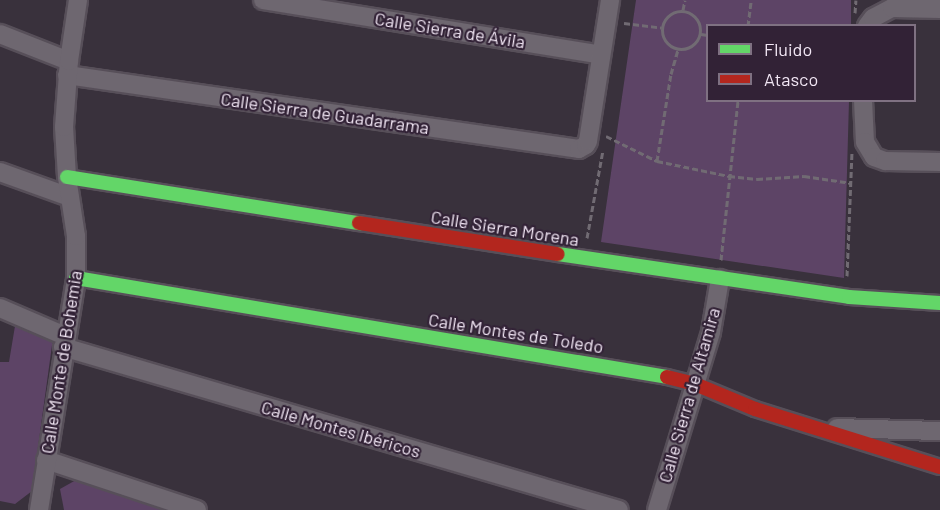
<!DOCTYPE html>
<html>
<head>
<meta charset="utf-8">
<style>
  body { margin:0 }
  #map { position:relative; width:940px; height:510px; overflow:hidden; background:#39313c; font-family:Barlow,sans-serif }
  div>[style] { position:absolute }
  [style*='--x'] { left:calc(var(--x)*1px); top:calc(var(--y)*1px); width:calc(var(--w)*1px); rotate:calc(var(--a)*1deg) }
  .green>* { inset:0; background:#5d4466 }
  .path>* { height:3px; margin-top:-1.5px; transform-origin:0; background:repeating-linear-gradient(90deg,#716b73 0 6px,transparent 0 9px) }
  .path>.ring { margin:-1.5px; padding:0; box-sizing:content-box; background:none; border:3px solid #716b73; border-radius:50% }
  .roads { filter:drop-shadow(2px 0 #574f59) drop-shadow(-2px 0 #574f59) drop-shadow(0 2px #574f59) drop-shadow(0 -2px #574f59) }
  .street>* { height:18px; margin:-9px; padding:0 9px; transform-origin:9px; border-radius:9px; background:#6e6770 }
  .fast>* { height:14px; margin:-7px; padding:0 7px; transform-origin:7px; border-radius:7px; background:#63d668 }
  .jam>* { height:14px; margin:-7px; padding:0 7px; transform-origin:7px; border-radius:7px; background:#b3261e }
  span { translate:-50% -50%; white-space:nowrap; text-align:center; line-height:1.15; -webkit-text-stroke:4.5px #322236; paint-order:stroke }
  .street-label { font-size:18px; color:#f2e7f5 }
  .legend { position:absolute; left:706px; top:24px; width:210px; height:78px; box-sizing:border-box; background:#322236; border:2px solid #7f7182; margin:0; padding:8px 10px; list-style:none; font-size:18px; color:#f2e7f5 }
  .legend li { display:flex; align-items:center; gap:12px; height:30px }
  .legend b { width:30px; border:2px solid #7f7182 }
</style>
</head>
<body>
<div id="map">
  <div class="green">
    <div style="clip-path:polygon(636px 0,851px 0,851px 25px,708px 26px,708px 100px,849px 101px,844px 278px,601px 242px)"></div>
    <div style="clip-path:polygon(15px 326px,53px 338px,32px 491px,15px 504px,0 501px,0 362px,9px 362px)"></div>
    <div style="clip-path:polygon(76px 480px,171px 510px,64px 510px,60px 489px)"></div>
  </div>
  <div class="path">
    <div style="--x:683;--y:10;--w:10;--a:-79"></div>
    <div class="ring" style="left:662px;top:11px;width:35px;height:35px"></div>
    <div style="--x:855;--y:13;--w:13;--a:-86"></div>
    <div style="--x:624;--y:23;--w:38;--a:7"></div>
    <div style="--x:748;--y:26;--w:26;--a:-83"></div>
    <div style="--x:701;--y:34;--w:7;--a:8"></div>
    <div style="--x:606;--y:136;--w:57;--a:26.1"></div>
    <div style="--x:657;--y:161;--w:74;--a:11.8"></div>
    <div style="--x:729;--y:176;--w:28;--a:6"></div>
    <div style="--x:757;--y:179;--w:47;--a:-3.7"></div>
    <div style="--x:804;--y:176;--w:48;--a:8.5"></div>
    <div style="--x:657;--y:161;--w:88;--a:-80.9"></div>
    <div style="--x:671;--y:74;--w:26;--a:-74"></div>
    <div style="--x:587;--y:238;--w:89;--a:-79.7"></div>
    <div style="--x:721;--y:260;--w:161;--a:-83.9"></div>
    <div style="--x:847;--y:276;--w:123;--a:-87.7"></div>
  </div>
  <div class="roads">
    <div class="street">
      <div style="--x:263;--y:0;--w:342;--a:9.2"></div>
      <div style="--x:867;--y:26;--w:10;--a:-53"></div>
      <div style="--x:873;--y:18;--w:21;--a:-28"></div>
      <div style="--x:892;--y:8;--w:48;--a:1.2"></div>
      <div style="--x:0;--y:34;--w:74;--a:21.4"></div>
      <div style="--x:67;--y:75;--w:517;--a:8.22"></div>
      <div style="--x:579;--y:149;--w:8;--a:-30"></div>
      <div style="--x:586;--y:145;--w:4;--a:-63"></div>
      <div style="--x:588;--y:141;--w:143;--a:-81.1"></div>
      <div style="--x:863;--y:100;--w:42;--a:87.3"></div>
      <div style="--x:865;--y:142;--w:17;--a:59"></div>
      <div style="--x:874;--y:157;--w:12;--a:20"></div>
      <div style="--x:885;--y:161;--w:55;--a:1"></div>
      <div style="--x:0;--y:172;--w:74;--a:19.7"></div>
      <div style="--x:0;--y:308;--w:71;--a:23.3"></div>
      <div style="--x:63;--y:347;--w:579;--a:16.34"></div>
      <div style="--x:837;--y:428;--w:103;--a:1.7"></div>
      <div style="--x:46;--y:460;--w:159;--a:18.3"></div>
      <div style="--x:39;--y:510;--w:235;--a:-80.9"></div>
      <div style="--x:76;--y:278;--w:42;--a:-90"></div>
      <div style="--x:76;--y:236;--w:60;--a:-98.7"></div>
      <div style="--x:67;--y:177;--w:50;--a:-93.4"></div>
      <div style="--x:64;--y:127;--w:66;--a:-85.7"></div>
      <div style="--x:69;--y:61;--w:62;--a:-81.6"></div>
      <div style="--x:657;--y:510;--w:186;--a:-73.1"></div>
      <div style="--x:711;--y:332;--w:54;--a:-80.4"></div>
    </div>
    <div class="fast">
      <div style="--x:67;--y:177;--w:296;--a:9"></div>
      <div style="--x:558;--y:254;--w:294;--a:8.4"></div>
      <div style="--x:849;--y:297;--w:91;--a:3.8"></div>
      <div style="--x:76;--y:278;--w:599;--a:9.51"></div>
    </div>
    <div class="jam">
      <div style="--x:359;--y:223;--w:201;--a:8.9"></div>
      <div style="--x:667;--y:377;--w:29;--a:14"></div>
      <div style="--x:695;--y:384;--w:65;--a:22.6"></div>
      <div style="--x:755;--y:409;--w:194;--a:17.4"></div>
    </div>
  </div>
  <div class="street-label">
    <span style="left:450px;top:30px;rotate:9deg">Calle Sierra de Ávila</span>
    <span style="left:325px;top:113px;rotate:8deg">Calle Sierra de Guadarrama</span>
    <span style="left:505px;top:228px;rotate:9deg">Calle Sierra Morena</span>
    <span style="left:516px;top:333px;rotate:9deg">Calle Montes de Toledo</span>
    <span style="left:61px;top:362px;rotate:-81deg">Calle Monte de Bohemia</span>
    <span style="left:689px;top:395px;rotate:-74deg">Calle Sierra de Altamira</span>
    <span style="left:341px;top:429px;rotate:16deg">Calle Montes Ibéricos</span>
  </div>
  <ul class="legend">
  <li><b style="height:8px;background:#63d668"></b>Fluido</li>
  <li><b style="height:8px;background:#b3261e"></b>Atasco</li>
  </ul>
</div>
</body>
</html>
